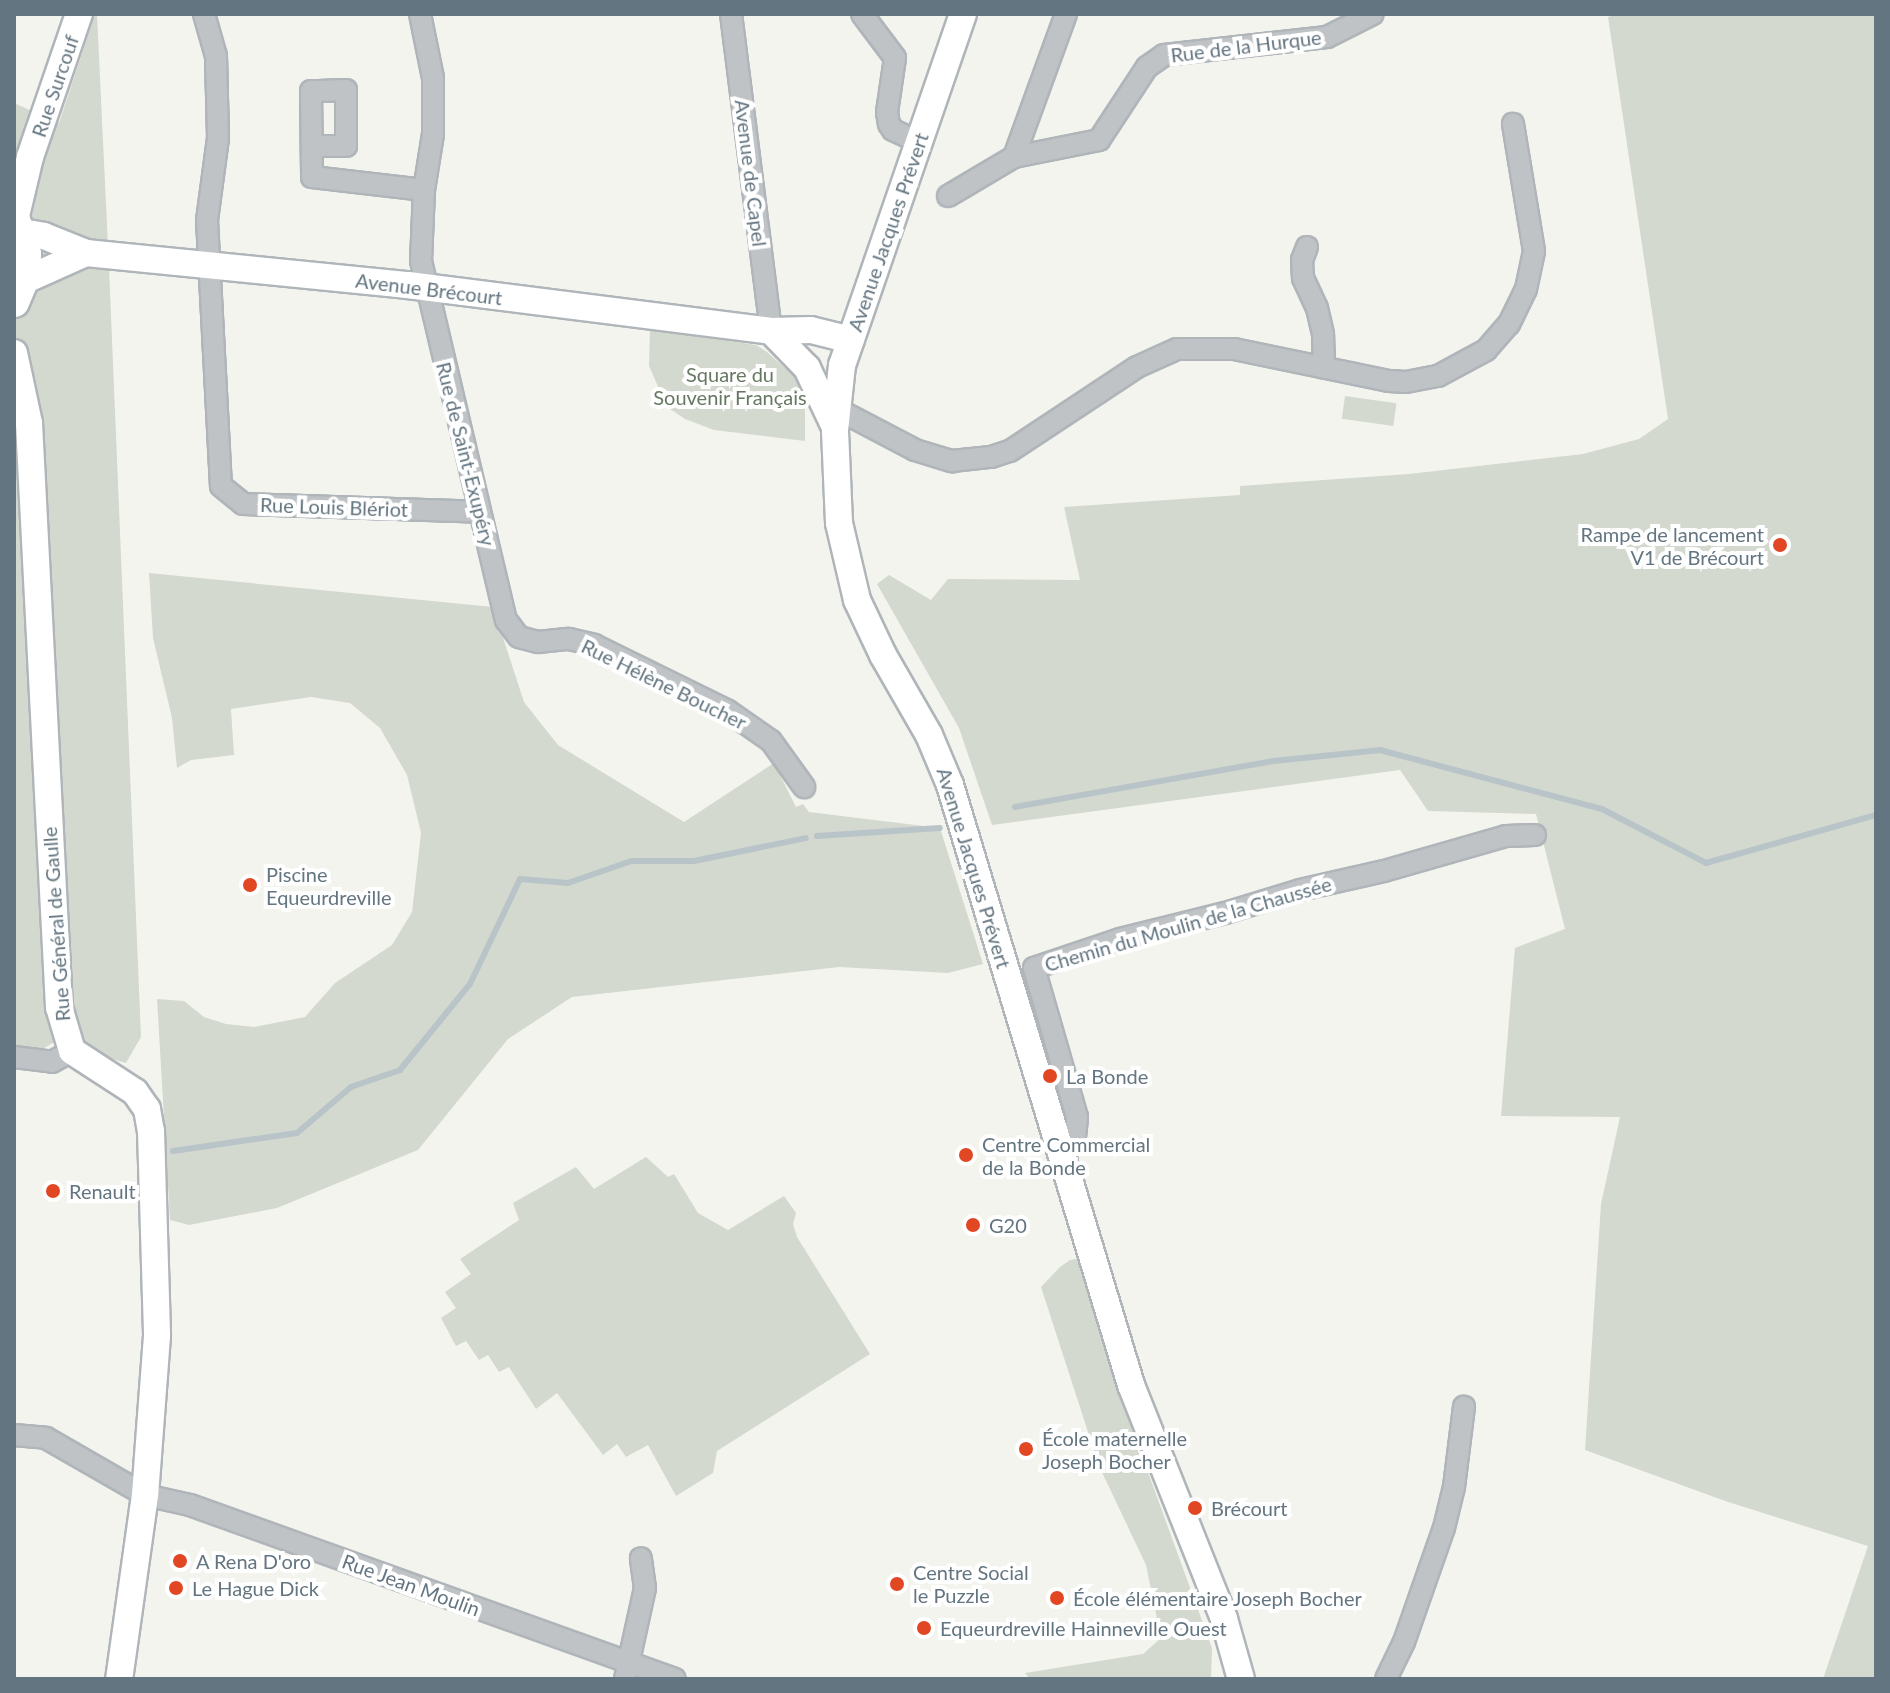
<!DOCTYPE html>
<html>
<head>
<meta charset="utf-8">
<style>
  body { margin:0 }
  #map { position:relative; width:1890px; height:1693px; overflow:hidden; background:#f4f4ef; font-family:Lato,sans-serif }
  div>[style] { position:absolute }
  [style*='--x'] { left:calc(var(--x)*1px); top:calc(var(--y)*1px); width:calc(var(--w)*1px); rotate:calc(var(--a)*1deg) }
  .green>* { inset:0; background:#d3d9cf; transform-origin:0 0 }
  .stream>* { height:6px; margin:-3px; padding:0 3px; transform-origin:3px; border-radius:3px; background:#b9c4c9 }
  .roads { filter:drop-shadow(2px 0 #afb5b9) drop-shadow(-2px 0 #afb5b9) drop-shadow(0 2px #afb5b9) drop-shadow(0 -2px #afb5b9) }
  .street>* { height:20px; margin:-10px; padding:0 10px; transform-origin:10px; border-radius:10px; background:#bfc3c6 }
  .secondary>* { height:26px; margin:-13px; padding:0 13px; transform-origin:13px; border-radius:13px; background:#fff }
  .primary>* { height:30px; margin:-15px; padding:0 15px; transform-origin:15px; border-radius:15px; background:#fff }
  .dots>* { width:22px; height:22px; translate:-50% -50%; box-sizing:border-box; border:4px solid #fff; border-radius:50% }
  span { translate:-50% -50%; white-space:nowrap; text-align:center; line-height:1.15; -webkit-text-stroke:8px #fff; paint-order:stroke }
  .street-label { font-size:20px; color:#637580 }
  .park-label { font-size:20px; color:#677862 }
  .poi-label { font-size:20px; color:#637580 }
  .right { translate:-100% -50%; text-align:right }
  .left { translate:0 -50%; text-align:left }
  .frame { position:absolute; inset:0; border:16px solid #637580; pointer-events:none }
</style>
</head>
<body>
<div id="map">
  <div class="green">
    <div style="clip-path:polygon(95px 14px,97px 14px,109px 267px,141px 1037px,126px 1063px,54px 1042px,14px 1067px,14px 103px,59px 123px)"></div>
    <div style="clip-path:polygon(1617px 14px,1876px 14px,1876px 1679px,1823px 1679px,1868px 1546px,1728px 1502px,1585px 1450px,1601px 1204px,1620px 1117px,1501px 1116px,1515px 948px,1565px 929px,1536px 814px,1428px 811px,1400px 770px,992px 825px,959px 728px,877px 584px,889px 575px,931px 600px,948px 579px,1080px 580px,1064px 507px,1240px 495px,1240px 486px,1409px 474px,1583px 454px,1639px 439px,1668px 419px,1608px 17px)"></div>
    <div style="clip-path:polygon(650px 329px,756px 345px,767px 352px,795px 377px,801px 388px,805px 399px,805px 441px,714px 430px,685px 419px,667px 407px,649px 366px)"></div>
    <div style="left:1345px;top:396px;width:52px;height:23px;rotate:8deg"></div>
    <div style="clip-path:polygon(149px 573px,493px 607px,524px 702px,558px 745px,684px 822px,774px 763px,796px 807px,803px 804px,809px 812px,940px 828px,983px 964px,948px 973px,839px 967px,572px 997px,508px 1039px,418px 1150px,277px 1208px,189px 1225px,170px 1220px,157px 999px,184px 1001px,204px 1017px,226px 1024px,254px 1027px,305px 1017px,335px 983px,392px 945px,412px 912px,421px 833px,407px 775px,380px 728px,350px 703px,311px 697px,231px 709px,234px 755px,191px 760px,177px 768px,172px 718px,153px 638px)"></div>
    <div style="clip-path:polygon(646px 1157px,668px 1177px,674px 1174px,698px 1213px,728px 1230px,784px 1196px,796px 1213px,793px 1224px,797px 1237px,870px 1354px,717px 1451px,713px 1473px,676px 1496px,648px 1445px,626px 1457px,617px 1444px,603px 1455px,557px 1393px,536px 1409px,509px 1367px,499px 1372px,488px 1355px,479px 1360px,466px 1341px,456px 1346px,441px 1318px,456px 1308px,445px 1292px,471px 1274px,460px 1259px,519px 1220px,513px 1203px,576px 1167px,594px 1189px)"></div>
    <div style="clip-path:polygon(1082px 1258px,1141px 1453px,1212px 1648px,1211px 1679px,1030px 1679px,1025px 1673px,1143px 1654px,1161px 1638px,1146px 1565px,1099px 1466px,1041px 1287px,1060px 1267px,1070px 1260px)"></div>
  </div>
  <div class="stream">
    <div style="--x:1015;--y:807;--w:263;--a:-10.1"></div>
    <div style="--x:1274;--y:761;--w:107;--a:-5.9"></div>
    <div style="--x:1380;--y:750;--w:230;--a:14.9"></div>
    <div style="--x:1602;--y:809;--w:117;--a:27.4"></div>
    <div style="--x:1706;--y:863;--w:177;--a:-15.8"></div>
    <div style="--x:817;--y:836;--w:123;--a:-3.7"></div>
    <div style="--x:173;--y:1151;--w:125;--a:-8.3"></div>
    <div style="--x:297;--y:1133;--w:71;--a:-40.4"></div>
    <div style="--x:351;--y:1087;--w:52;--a:-19.1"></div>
    <div style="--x:400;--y:1070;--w:111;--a:-50.9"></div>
    <div style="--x:470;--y:984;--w:116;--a:-64.5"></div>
    <div style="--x:520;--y:879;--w:48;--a:4.8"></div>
    <div style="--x:568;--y:883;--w:67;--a:-19.2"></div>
    <div style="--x:631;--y:861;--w:63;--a:0"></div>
    <div style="--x:694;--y:861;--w:114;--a:-11.6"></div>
  </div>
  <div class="roads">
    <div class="street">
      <div style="--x:204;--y:14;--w:44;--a:74.1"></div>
      <div style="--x:216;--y:56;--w:82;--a:88.6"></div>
      <div style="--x:218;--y:138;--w:83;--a:97.6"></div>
      <div style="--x:207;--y:220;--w:266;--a:87"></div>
      <div style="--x:221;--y:486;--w:28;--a:39"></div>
      <div style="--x:243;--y:504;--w:237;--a:1.9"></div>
      <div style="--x:420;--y:14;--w:65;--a:78.5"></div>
      <div style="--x:433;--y:78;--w:56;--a:90"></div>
      <div style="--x:433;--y:134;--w:57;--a:99.1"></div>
      <div style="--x:424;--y:190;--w:71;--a:92.4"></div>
      <div style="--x:421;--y:261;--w:369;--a:76.7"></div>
      <div style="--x:506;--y:620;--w:21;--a:53"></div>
      <div style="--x:519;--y:637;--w:20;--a:15"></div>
      <div style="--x:538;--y:642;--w:31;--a:-6"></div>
      <div style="--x:569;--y:639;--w:26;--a:13"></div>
      <div style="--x:594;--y:645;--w:149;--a:26.2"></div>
      <div style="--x:728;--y:711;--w:52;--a:34.9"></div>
      <div style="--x:771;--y:741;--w:57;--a:54.3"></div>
      <div style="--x:731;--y:14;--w:320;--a:82.8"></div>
      <div style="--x:862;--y:14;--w:55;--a:53.1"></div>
      <div style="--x:895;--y:58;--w:55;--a:98.4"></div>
      <div style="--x:887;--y:112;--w:12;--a:81"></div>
      <div style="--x:889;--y:124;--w:7;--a:56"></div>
      <div style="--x:893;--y:130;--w:29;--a:25"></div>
      <div style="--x:1066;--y:14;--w:152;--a:110"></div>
      <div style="--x:1014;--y:157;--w:87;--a:-11.3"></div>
      <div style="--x:1099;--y:140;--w:87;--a:-56.7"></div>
      <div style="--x:1147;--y:67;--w:21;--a:-35"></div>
      <div style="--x:1164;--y:55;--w:164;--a:-6.3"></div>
      <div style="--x:1327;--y:37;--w:51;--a:-26.6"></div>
      <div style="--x:312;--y:146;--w:34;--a:0"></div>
      <div style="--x:346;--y:146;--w:56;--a:-90"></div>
      <div style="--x:346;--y:90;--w:35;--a:178"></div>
      <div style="--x:311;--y:91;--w:86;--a:89.3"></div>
      <div style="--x:312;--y:177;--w:113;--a:6.6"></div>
      <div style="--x:948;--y:196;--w:77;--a:-30.6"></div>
      <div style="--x:1307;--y:247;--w:14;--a:111"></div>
      <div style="--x:1302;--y:260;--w:18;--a:87"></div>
      <div style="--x:1303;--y:278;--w:33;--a:65"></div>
      <div style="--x:1317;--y:308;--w:28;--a:77"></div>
      <div style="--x:1323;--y:335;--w:33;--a:88"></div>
      <div style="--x:837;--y:409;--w:88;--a:27.7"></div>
      <div style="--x:915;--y:450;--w:39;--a:17"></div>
      <div style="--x:952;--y:461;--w:39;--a:-6"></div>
      <div style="--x:991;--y:457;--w:20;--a:-18"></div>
      <div style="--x:1010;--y:451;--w:152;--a:-33.5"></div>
      <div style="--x:1137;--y:367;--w:44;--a:-24.2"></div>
      <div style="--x:1177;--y:349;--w:57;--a:0"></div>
      <div style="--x:1234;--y:349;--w:158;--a:11.7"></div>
      <div style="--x:1389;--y:381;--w:17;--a:3"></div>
      <div style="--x:1406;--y:382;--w:33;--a:-11"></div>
      <div style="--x:1438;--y:376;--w:55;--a:-28.4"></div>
      <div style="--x:1486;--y:350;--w:35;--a:-49"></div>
      <div style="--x:1509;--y:324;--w:39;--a:-64"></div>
      <div style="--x:1526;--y:289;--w:39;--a:-78"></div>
      <div style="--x:1534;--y:251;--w:129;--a:-99.4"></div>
      <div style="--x:14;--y:1057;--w:38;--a:7"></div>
      <div style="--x:52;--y:1062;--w:23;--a:-29"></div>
      <div style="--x:1063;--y:1158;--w:24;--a:-60"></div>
      <div style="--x:1075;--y:1137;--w:20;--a:-84"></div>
      <div style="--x:1077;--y:1117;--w:155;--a:-106.1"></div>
      <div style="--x:1034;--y:968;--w:91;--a:-18.6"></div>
      <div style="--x:1120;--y:939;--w:108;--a:-13.9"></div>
      <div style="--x:1225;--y:913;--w:78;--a:-17"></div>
      <div style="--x:1300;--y:890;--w:86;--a:-12.7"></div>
      <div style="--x:1384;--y:871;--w:127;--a:-16"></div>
      <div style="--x:1506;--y:836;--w:29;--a:-2"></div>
      <div style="--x:14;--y:1435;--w:32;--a:5"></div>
      <div style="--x:46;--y:1438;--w:114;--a:29.9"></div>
      <div style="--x:145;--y:1495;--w:46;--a:12.5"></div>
      <div style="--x:190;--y:1505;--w:515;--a:19.74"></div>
      <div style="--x:625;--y:1679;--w:93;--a:-77.6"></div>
      <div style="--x:645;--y:1588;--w:30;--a:-98"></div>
      <div style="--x:1386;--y:1679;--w:41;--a:-64.1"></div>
      <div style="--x:1404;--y:1642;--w:121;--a:-70.7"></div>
      <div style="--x:1444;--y:1528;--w:42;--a:-76.3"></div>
      <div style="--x:1454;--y:1487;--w:81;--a:-82.9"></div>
    </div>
    <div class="secondary">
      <div style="--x:963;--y:14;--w:371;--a:109"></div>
      <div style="--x:842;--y:365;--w:66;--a:96.1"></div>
      <div style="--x:835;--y:431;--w:92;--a:87.5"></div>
      <div style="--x:839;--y:523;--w:79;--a:76.8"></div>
      <div style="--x:857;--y:600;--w:61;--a:64.7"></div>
      <div style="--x:883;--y:655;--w:92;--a:60.1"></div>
      <div style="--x:929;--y:735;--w:54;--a:67.2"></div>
      <div style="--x:950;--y:785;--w:627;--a:73.21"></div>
      <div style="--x:1131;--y:1385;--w:252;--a:68.3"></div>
      <div style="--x:1224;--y:1619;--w:62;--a:74.2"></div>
      <div style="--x:15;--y:220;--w:65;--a:-76.6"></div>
      <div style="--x:30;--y:157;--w:151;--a:-71.1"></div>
      <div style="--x:22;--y:232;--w:22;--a:10"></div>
      <div style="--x:44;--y:236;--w:45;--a:22"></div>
      <div style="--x:86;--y:253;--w:324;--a:5.7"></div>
      <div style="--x:408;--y:285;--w:366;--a:7.2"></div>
      <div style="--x:771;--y:331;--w:40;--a:-1.4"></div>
      <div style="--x:811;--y:330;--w:41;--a:14"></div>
      <div style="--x:23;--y:281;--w:69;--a:-24"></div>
      <div style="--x:771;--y:331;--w:52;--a:45.8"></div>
      <div style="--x:807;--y:368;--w:61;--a:64.7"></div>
      <div style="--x:14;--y:353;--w:72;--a:77.9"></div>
      <div style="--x:29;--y:423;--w:585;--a:87.06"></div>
      <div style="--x:59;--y:1007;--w:46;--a:73.5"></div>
      <div style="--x:72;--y:1051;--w:75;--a:33.1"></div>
      <div style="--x:135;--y:1092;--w:21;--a:55"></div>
      <div style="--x:147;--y:1109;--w:22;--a:80"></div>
      <div style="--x:151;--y:1131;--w:205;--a:88.3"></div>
      <div style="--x:157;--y:1336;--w:159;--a:94.3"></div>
      <div style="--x:145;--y:1495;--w:186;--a:98"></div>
    </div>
    <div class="primary">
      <div style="--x:14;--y:217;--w:39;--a:72"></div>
      <div style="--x:26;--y:254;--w:27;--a:96"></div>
      <div style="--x:23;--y:281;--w:23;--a:113"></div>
    </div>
  </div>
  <div class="dots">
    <div style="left:1780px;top:545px;background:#e14723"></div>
    <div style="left:250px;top:885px;background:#e14723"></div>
    <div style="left:1050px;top:1076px;background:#e14723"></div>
    <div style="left:966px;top:1155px;background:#e14723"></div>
    <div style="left:53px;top:1191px;background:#e14723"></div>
    <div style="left:973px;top:1225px;background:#e14723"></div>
    <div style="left:1026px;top:1449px;background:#e14723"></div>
    <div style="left:1195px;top:1508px;background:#e14723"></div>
    <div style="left:180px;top:1561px;background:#e14723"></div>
    <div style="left:897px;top:1584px;background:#e14723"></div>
    <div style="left:176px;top:1588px;background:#e14723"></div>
    <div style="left:1057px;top:1598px;background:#e14723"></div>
    <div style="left:924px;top:1628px;background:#e14723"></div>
  </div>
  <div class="street-label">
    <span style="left:1246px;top:46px;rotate:-7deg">Rue de la Hurque</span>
    <span style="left:55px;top:86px;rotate:-71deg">Rue Surcouf</span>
    <span style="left:751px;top:173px;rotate:83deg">Avenue de Capel</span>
    <span style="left:888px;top:232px;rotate:-71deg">Avenue Jacques Prévert</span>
    <span style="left:429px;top:289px;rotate:7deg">Avenue Brécourt</span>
    <span style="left:466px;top:454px;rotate:76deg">Rue de Saint-Exupéry</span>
    <span style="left:334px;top:507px;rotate:2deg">Rue Louis Blériot</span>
    <span style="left:664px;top:684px;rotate:26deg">Rue Hélène Boucher</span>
    <span style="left:974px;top:868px;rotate:73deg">Avenue Jacques Prévert</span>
    <span style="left:56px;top:924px;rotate:-94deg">Rue Général de Gaulle</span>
    <span style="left:1188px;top:924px;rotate:-16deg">Chemin du Moulin de la Chaussée</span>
    <span style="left:411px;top:1585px;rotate:20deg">Rue Jean Moulin</span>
  </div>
  <div class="park-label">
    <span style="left:730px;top:386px">Square du<br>Souvenir Français</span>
  </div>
  <div class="poi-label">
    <span class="right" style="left:1764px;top:546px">Rampe de lancement<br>V1 de Brécourt</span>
    <span class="left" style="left:266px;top:886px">Piscine<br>Equeurdreville</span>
    <span class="left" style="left:1066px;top:1076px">La Bonde</span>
    <span class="left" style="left:982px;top:1156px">Centre Commercial<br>de la Bonde</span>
    <span class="left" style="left:69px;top:1191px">Renault</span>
    <span class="left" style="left:989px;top:1225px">G20</span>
    <span class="left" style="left:1042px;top:1450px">École maternelle<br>Joseph Bocher</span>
    <span class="left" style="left:1211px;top:1508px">Brécourt</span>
    <span class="left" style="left:196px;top:1561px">A Rena D'oro</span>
    <span class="left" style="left:913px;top:1584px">Centre Social<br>le Puzzle</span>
    <span class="left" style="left:192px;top:1588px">Le Hague Dick</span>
    <span class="left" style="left:1073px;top:1598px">École élémentaire Joseph Bocher</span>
    <span class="left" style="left:940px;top:1628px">Equeurdreville Hainneville Ouest</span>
  </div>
  <div class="frame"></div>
</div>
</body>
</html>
